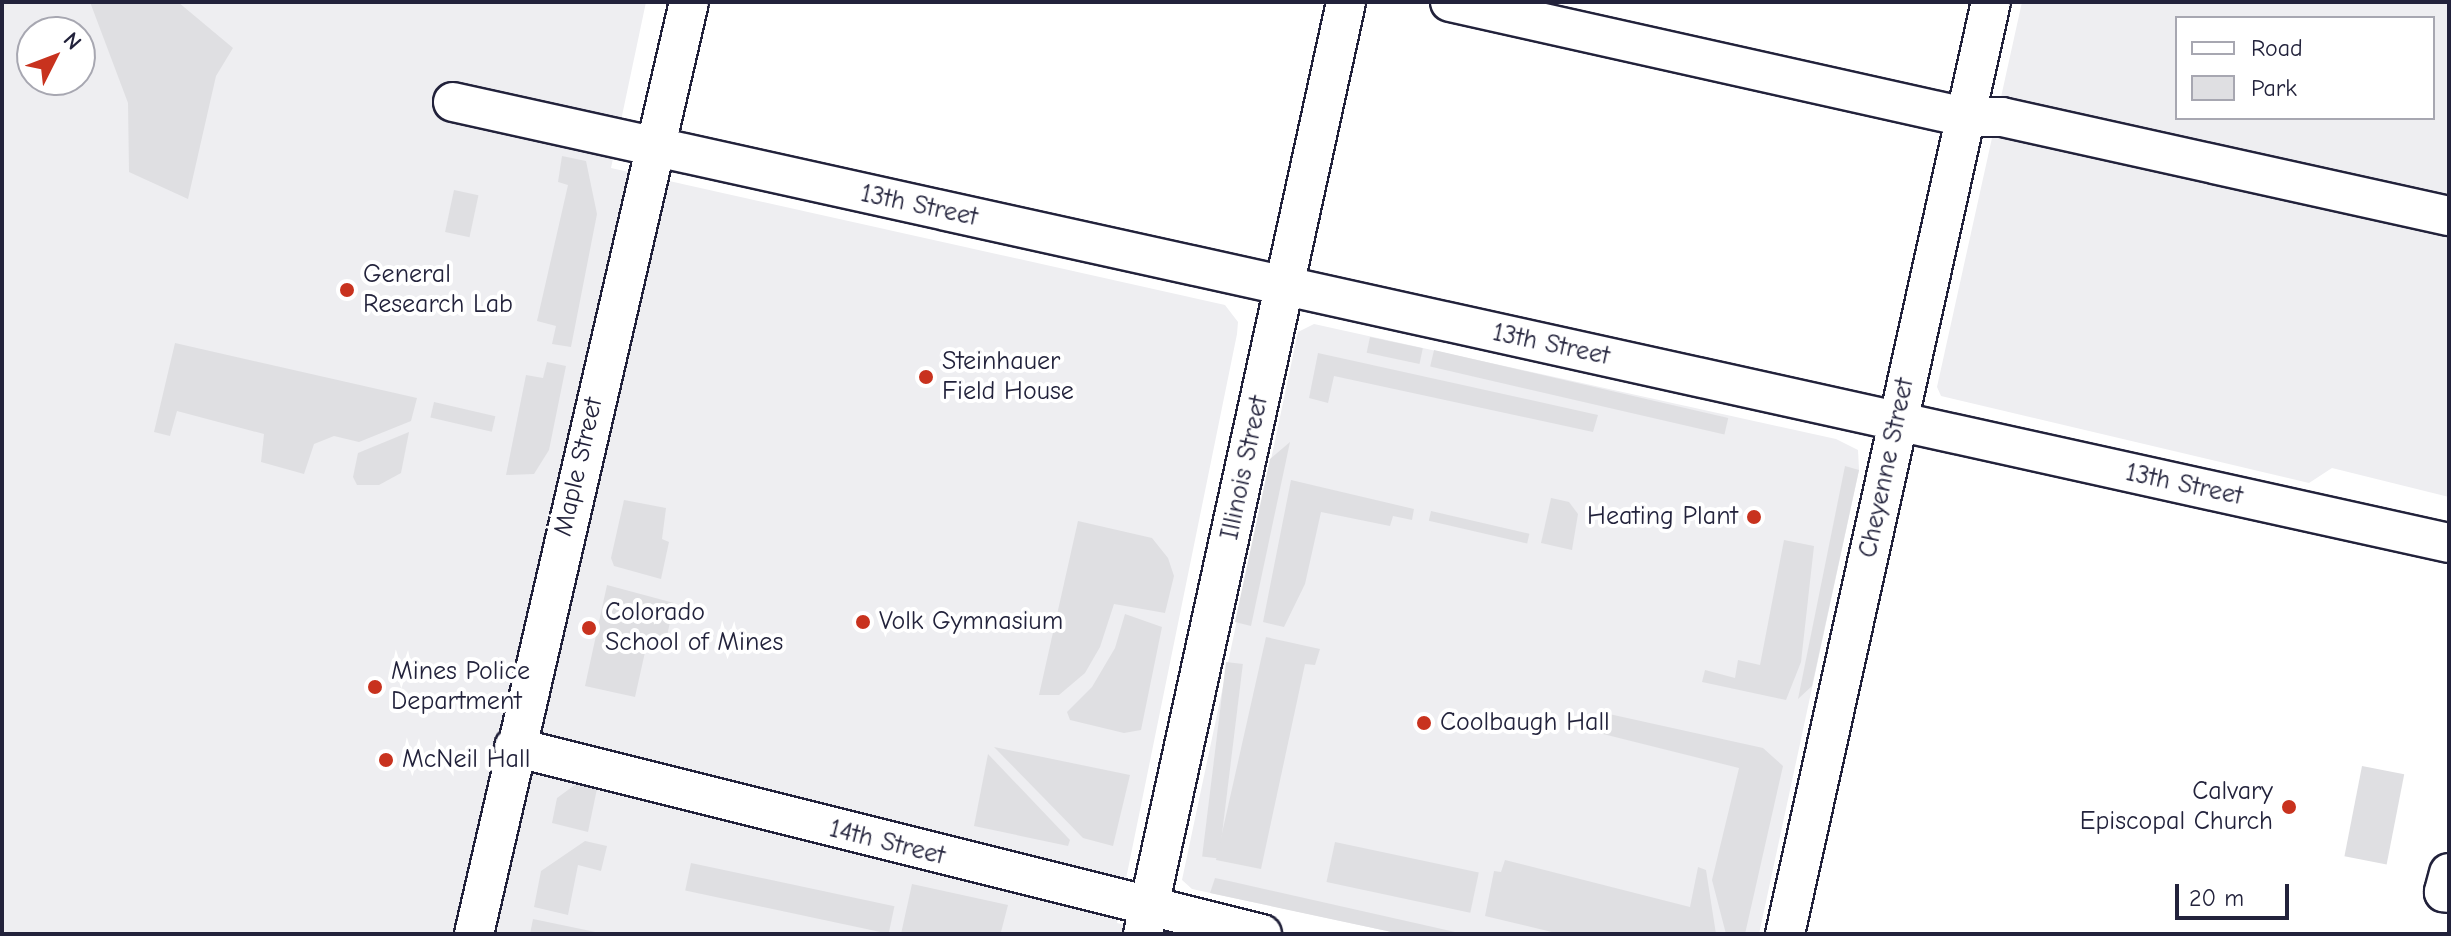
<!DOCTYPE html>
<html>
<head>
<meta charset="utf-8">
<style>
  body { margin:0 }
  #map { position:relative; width:2451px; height:936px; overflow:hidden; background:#fff; font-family:"Comic Neue",sans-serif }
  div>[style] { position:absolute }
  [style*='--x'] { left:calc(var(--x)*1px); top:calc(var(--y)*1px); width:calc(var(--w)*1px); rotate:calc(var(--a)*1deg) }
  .built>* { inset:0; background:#eeeef1 }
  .green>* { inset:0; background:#dfdfe2; transform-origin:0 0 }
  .roads { filter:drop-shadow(2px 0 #22223b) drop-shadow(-2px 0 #22223b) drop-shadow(0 2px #22223b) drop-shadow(0 -2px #22223b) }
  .minor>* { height:38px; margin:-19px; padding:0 19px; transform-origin:19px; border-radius:19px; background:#fff }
  .dots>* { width:22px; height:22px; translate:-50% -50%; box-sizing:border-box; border:4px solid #fff; border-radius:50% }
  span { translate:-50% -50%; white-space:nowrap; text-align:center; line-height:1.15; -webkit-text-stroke:8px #fff; paint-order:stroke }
  .street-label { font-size:26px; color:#22223b }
  .poi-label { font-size:26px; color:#22223b }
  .left { translate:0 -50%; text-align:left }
  .right { translate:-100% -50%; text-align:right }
  .frame { position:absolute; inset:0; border:4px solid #22223b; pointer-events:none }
  .legend { position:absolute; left:2175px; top:16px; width:260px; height:104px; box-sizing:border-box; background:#fff; border:2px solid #a7a7b1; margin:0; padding:10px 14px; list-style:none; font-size:24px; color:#22223b }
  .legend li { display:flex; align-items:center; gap:16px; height:40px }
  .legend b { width:40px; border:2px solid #a7a7b1 }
  .north { position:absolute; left:16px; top:16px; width:80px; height:80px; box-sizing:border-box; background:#fff; border:2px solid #a7a7b1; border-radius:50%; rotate:48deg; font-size:22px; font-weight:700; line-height:32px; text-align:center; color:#22223b }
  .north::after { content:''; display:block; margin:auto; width:28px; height:36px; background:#c8321e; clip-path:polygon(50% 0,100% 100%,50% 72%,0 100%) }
  .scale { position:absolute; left:2175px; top:884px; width:114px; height:36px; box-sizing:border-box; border:4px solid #22223b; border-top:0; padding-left:10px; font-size:24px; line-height:28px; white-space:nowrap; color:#22223b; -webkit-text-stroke:6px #fff; paint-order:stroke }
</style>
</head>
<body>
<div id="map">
  <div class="built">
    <div style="clip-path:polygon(evenodd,2px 2px,646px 2px,611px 168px,1225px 305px,1238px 322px,1237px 334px,1117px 923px,1159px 934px,2px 934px,2px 2px,32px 32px,80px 32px,80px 80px,32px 80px,32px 32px)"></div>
    <div style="clip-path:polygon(evenodd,2022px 2px,2449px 2px,2449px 497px,2332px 468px,2309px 483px,1941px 396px,1937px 387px,2022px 2px,2177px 18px,2433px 18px,2433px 118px,2177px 118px,2177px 18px)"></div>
    <div style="clip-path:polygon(1314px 324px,1836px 439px,1858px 450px,1859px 470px,1759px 934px,1401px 934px,1192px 889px,1182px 880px,1298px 332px)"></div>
  </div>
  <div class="green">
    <div style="clip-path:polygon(90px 2px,178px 2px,233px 48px,216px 76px,188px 199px,129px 172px,128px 103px)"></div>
    <div style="clip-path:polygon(562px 156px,586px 161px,597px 214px,571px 347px,552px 344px,556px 326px,537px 321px,568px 185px,558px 182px)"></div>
    <div style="left:454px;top:190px;width:25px;height:43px;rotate:12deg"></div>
    <div style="left:1370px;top:337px;width:54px;height:16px;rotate:12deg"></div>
    <div style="clip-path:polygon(175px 343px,417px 398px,411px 421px,359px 442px,334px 436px,314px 444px,304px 474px,261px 462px,264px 434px,177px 411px,170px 436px,154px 432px)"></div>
    <div style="left:1434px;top:350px;width:302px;height:17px;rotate:13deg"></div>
    <div style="clip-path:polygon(1318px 353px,1598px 415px,1593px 432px,1334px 376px,1328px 403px,1309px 398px)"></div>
    <div style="clip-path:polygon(547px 362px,566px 366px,549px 450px,534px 474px,506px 475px,526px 375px,543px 378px)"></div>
    <div style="left:434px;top:402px;width:63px;height:16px;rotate:13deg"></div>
    <div style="clip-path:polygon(409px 432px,401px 473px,379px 485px,357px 485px,353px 477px,358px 453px)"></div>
    <div style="clip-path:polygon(1290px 442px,1251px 626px,1235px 622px,1270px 459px)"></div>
    <div style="clip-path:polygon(1845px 466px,1859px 470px,1812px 686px,1798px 699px)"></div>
    <div style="clip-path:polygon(1291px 480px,1414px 509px,1412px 520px,1393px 516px,1390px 526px,1321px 512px,1305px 584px,1284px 627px,1263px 622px)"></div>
    <div style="clip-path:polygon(1551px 498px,1569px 502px,1578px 514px,1572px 550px,1541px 543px)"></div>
    <div style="clip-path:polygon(624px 500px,666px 508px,662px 539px,669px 542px,661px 579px,614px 566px,611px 558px)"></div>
    <div style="left:1431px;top:511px;width:101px;height:10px;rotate:13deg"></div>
    <div style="clip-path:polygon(1078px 521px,1152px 538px,1168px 558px,1174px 576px,1165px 613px,1114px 604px,1100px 647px,1085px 673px,1059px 695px,1039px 695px)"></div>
    <div style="clip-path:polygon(1784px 540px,1814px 546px,1801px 662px,1786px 700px,1702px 682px,1705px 670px,1735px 678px,1738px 660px,1760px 665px)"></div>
    <div style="clip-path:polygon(607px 585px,674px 603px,665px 646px,647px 643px,635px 697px,585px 686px)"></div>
    <div style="clip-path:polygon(1125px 614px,1162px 627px,1141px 730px,1124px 733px,1070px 720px,1067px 712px,1092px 687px,1115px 648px)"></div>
    <div style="clip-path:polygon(1266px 637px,1320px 649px,1315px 665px,1305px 664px,1261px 869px,1216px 860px)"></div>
    <div style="left:1226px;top:662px;width:17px;height:196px;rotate:7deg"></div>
    <div style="clip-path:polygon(1600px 712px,1763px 748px,1783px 766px,1745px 934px,1726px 934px,1712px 880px,1739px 768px,1595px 732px)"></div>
    <div style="clip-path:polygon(994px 747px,1130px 775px,1113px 846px,1083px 838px)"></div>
    <div style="clip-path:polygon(988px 754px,1070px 840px,1068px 846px,974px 826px)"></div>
    <div style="left:2362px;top:766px;width:43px;height:92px;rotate:11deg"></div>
    <div style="clip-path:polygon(583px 779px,598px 784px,588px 832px,552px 823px,557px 798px)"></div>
    <div style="clip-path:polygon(585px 841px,607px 846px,601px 871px,578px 865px,568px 915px,534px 907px,541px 871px)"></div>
    <div style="left:1335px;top:842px;width:147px;height:41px;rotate:12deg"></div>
    <div style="clip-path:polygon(1505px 860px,1690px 907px,1698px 867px,1706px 870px,1716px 934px,1560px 934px,1485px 916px,1494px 871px,1501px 872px)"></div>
    <div style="left:691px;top:863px;width:208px;height:28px;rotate:12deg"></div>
    <div style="clip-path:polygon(1215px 878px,1229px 881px,1464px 934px,1401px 934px,1210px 893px)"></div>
    <div style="clip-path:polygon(912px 884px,1008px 905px,1001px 932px,1008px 934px,901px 934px)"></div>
    <div style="clip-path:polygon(533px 919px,605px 934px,530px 934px)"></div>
  </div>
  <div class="roads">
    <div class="minor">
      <div style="--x:1450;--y:2;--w:528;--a:12.59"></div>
      <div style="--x:1965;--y:117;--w:37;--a:0"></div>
      <div style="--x:2002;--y:117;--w:458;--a:12.5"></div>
      <div style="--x:453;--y:102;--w:2044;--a:12.46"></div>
      <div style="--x:514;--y:747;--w:771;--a:14.04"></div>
      <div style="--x:2449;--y:873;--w:20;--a:105"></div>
      <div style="--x:2444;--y:892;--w:5;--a:11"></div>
      <div style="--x:474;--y:934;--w:956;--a:-77.01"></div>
      <div style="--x:1143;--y:934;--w:954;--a:-77.71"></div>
      <div style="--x:1785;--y:934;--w:954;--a:-77.54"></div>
    </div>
  </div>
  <div class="dots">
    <div style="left:347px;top:290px;background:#c8321e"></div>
    <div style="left:926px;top:377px;background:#c8321e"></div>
    <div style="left:1754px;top:517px;background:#c8321e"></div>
    <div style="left:863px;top:622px;background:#c8321e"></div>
    <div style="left:589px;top:628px;background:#c8321e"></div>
    <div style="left:375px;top:687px;background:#c8321e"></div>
    <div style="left:1424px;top:723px;background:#c8321e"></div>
    <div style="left:386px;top:760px;background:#c8321e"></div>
    <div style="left:2289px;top:807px;background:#c8321e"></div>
  </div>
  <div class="street-label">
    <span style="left:919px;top:206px;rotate:12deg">13th Street</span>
    <span style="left:1551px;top:345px;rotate:12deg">13th Street</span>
    <span style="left:579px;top:467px;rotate:-77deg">Maple Street</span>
    <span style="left:1245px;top:468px;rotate:-78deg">Illinois Street</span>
    <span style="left:1887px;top:468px;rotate:-78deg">Cheyenne Street</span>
    <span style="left:2184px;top:485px;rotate:12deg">13th Street</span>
    <span style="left:887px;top:843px;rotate:14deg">14th Street</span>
  </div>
  <div class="poi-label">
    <span class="left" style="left:363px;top:290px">General<br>Research Lab</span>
    <span class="left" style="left:942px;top:377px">Steinhauer<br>Field House</span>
    <span class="right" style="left:1738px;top:517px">Heating Plant</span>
    <span class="left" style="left:605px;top:628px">Colorado<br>School of Mines</span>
    <span class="left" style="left:879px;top:622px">Volk Gymnasium</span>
    <span class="left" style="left:391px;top:687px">Mines Police<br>Department</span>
    <span class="left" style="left:1440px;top:723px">Coolbaugh Hall</span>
    <span class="left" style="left:402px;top:760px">McNeil Hall</span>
    <span class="right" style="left:2273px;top:807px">Calvary<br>Episcopal Church</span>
  </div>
  <div class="frame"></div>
  <ul class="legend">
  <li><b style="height:10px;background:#fff"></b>Road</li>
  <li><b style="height:22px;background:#dfdfe2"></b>Park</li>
  </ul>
  <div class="north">N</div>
  <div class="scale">20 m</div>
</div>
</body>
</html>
